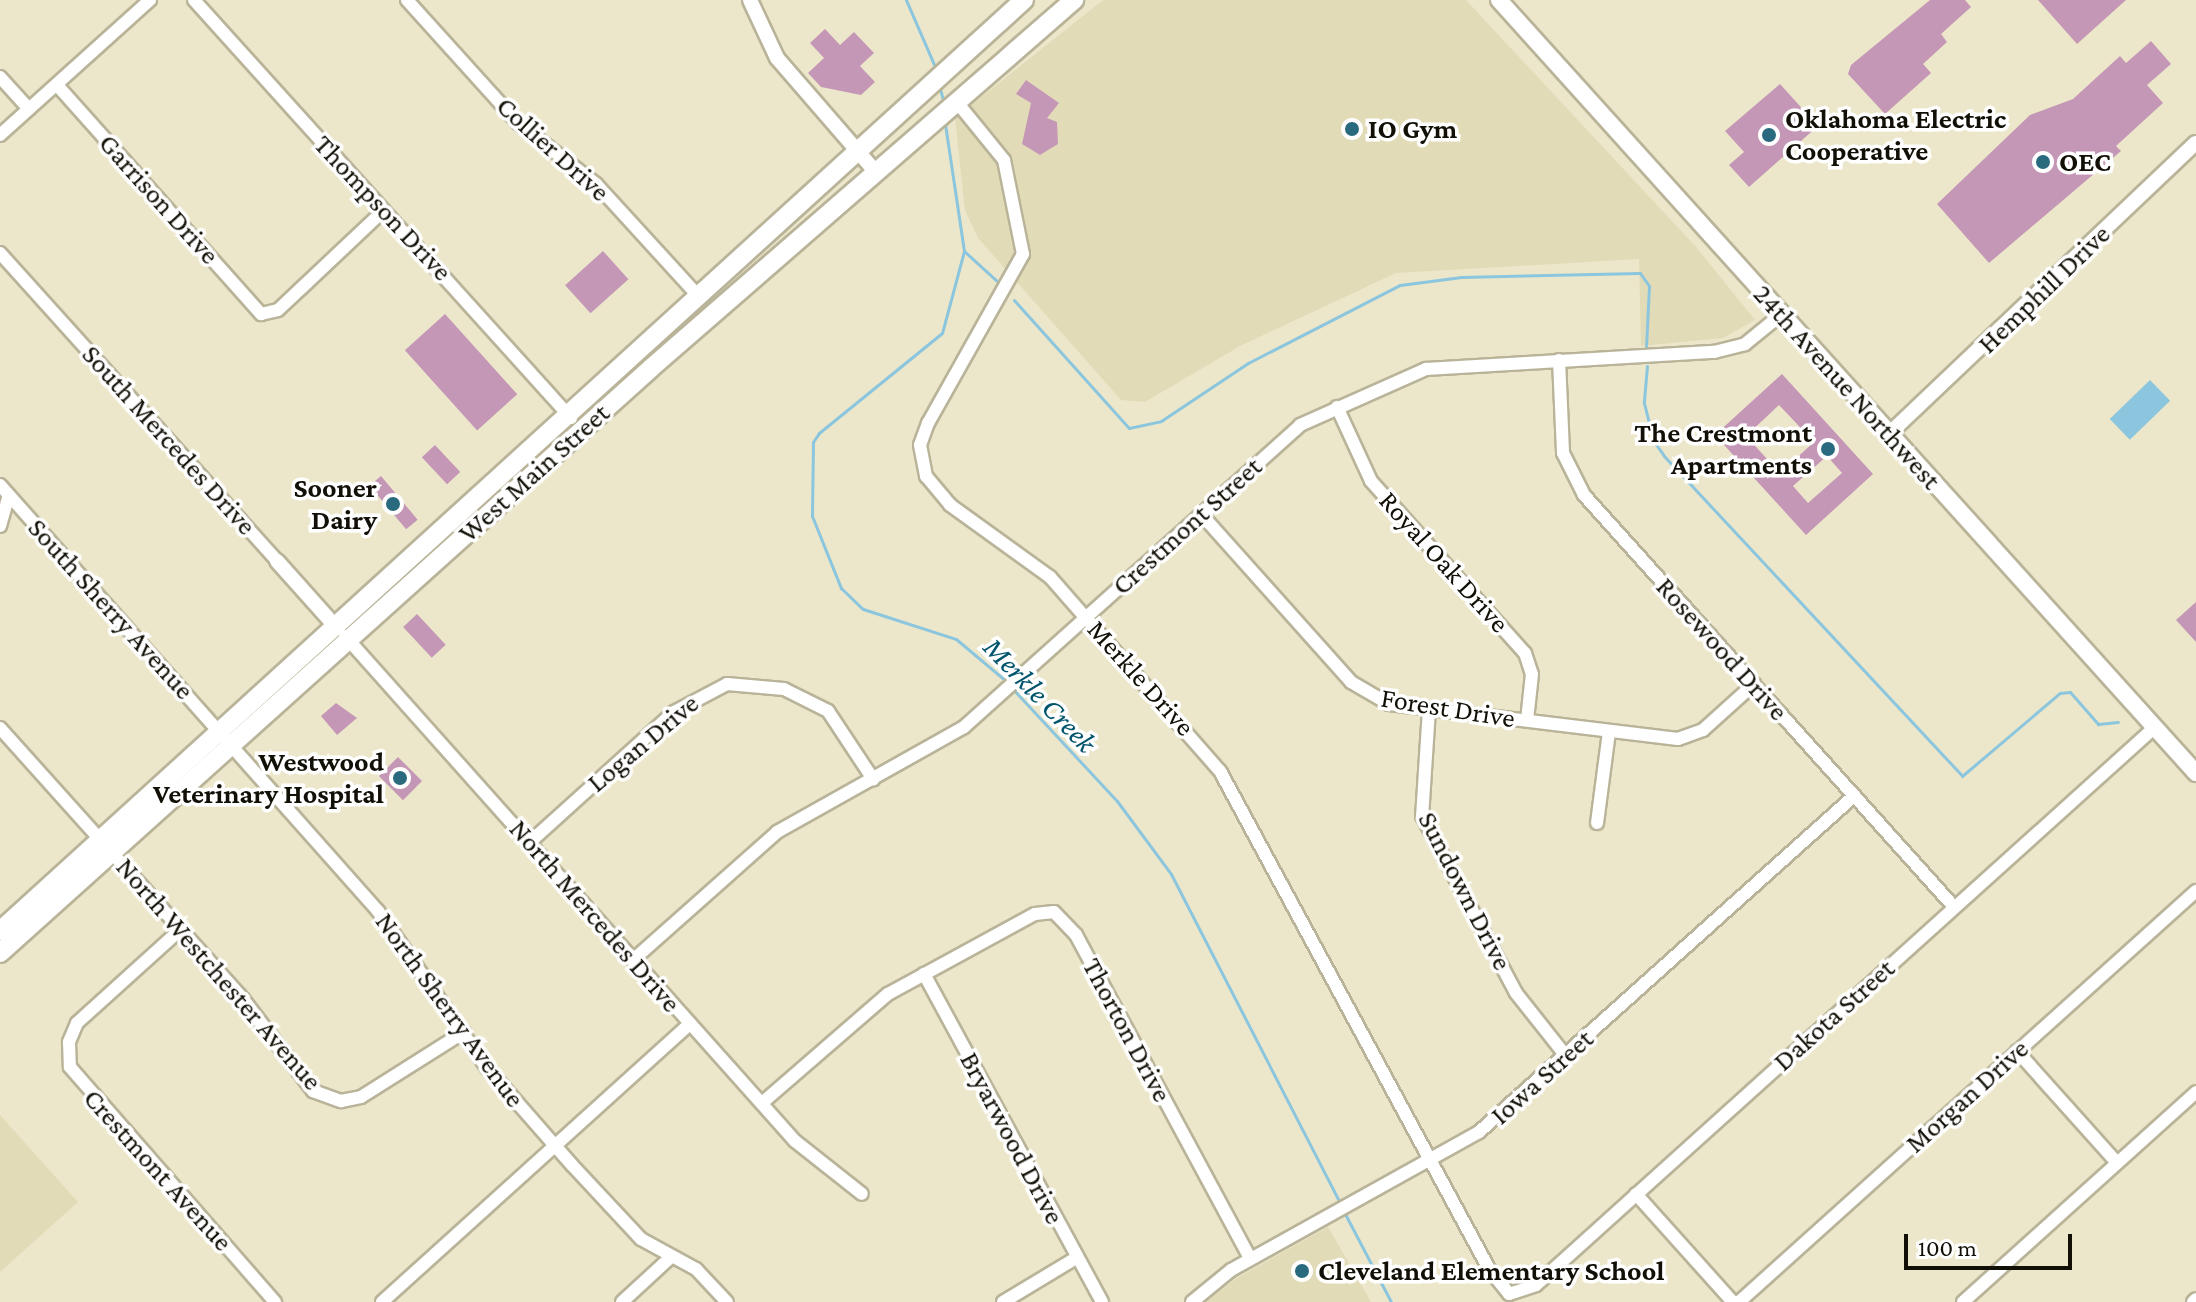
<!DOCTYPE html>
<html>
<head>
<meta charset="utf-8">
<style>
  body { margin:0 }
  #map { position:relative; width:2196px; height:1302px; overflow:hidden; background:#ece7ca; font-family:"Crimson Pro",serif }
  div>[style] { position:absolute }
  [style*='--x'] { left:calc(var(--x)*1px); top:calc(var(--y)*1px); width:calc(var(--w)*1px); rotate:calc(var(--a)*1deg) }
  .built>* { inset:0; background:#e2dbb7 }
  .water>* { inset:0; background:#8bc6de; transform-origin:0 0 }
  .stream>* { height:3px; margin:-1.5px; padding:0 1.5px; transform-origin:1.5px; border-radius:1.5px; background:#8bc6de }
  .building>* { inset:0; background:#c597b6; transform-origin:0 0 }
  .roads { filter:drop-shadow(2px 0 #b9b499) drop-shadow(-2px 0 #b9b499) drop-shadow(0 2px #b9b499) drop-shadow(0 -2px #b9b499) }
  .minor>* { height:12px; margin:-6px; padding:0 6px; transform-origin:6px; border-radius:6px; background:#fff }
  .tertiary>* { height:14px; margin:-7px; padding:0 7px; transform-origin:7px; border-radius:7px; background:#fff }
  .secondary>* { height:16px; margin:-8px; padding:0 8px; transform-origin:8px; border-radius:8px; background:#fff }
  .primary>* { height:18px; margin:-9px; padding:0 9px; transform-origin:9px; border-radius:9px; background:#fff }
  .dots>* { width:22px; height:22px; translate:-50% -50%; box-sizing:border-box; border:4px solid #fff; border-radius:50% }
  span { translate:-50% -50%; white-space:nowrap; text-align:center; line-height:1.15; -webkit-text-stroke:7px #fff; paint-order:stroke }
  .poi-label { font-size:28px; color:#110f06; font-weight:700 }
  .left { translate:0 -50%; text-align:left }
  .right { translate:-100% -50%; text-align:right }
  .street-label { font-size:28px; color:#110f06 }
  .water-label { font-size:30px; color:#00546c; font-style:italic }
  .scale { position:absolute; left:1904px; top:1234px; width:168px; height:36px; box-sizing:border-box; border:4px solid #110f06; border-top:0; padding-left:10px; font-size:24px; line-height:28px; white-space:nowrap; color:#110f06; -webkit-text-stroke:6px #fff; paint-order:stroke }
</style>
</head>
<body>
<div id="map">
  <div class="built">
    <div style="clip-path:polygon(1103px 0,1466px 0,1697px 248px,1755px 320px,1723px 338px,1641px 346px,1639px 259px,1396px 273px,1240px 346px,1145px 402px,1121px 400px,978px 238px,965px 210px,955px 118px)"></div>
    <div style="clip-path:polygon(0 1115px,78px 1202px,0 1272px)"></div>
    <div style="clip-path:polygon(1328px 1227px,1371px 1302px,1206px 1302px,1237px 1278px)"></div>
  </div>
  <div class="water">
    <div style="left:2150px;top:380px;width:29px;height:56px;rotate:46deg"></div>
  </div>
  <div class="stream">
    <div style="--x:906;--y:0;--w:75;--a:66.5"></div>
    <div style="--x:939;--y:85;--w:20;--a:75"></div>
    <div style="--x:945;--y:124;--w:128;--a:81.5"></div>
    <div style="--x:964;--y:251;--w:85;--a:105"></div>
    <div style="--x:942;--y:333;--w:159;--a:140.9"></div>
    <div style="--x:819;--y:433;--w:11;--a:124"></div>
    <div style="--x:813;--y:442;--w:74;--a:90.8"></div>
    <div style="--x:812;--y:516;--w:78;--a:68.1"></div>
    <div style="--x:841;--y:588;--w:30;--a:44"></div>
    <div style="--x:863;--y:609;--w:98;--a:17.9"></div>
    <div style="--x:956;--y:639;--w:65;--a:40"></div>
    <div style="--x:964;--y:251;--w:47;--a:42.4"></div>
    <div style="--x:1014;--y:300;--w:172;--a:48.1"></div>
    <div style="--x:1129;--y:428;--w:33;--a:-12"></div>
    <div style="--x:1161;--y:421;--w:105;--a:-33.7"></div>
    <div style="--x:1248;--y:363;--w:171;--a:-27.2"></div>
    <div style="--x:1400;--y:285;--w:62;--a:-7.5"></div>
    <div style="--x:1461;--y:277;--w:179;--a:-1.3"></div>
    <div style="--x:1640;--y:273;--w:16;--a:55"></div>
    <div style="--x:1649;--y:286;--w:62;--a:92.8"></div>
    <div style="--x:1647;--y:366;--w:37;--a:95"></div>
    <div style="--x:1644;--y:403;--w:38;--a:76"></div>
    <div style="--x:1653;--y:440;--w:19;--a:55"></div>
    <div style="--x:1664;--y:456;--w:437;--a:47"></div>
    <div style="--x:1962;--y:776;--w:128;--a:-40.3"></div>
    <div style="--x:2060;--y:693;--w:10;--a:-6"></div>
    <div style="--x:2070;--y:692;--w:43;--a:48.8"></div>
    <div style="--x:2098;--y:724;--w:20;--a:-6"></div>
    <div style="--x:1011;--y:687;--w:156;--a:47.1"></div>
    <div style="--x:1117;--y:801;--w:91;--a:53.5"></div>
    <div style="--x:1171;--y:874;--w:370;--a:62.8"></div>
    <div style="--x:1343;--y:1210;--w:104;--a:62.4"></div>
  </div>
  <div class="building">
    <div style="clip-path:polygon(1930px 0,1965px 0,1971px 7px,1941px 34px,1947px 42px,1923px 64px,1931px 73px,1885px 114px,1848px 74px,1851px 65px)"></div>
    <div style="clip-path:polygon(2038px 0,2126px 0,2077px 44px)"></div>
    <div style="clip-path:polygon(825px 29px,840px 45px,854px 32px,874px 53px,860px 66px,875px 82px,861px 95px,821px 87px,808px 73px,824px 58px,810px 43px)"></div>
    <div style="clip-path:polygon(2151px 41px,2171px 64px,2147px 85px,2163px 103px,2116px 146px,2121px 151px,1989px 263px,1937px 204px,2030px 115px,2073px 99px,2120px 56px,2126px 63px)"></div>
    <div style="clip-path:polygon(1026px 80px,1059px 103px,1047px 118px,1057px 122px,1058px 144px,1040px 155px,1022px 144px,1031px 103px,1016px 94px)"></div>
    <div style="clip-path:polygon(1780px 84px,1818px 126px,1749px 187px,1729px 165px,1744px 152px,1725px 131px)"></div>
    <div style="left:603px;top:251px;width:38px;height:51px;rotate:48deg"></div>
    <div style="left:445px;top:314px;width:108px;height:54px;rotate:48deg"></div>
    <div style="clip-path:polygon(evenodd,1782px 374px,1873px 474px,1806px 535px,1715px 435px,1782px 374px,1779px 405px,1814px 442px,1780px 473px,1746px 436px,1779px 405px,1782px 374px,1827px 456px,1842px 473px,1808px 503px,1793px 486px,1827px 456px)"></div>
    <div style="left:435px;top:445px;width:37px;height:18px;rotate:47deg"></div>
    <div style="left:381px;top:476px;width:57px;height:15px;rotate:50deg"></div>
    <div style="clip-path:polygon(2196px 602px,2196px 642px,2176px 620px)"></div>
    <div style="left:417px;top:614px;width:42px;height:19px;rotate:47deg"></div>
    <div style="clip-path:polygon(336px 703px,357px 718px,337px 735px,321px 716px)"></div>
    <div style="left:398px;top:757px;width:34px;height:27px;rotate:45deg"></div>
  </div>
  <div class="roads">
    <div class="minor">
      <div style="--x:194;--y:0;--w:563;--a:47.95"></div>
      <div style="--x:407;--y:0;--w:167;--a:47.9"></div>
      <div style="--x:519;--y:124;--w:98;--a:37.9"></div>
      <div style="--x:596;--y:184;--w:154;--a:47.6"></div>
      <div style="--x:0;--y:77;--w:43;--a:47.8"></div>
      <div style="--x:57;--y:85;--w:307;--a:48.3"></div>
      <div style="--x:261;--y:314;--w:17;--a:-13"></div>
      <div style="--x:278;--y:310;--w:144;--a:-43.3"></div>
      <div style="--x:956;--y:101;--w:76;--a:50.9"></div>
      <div style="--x:1004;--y:160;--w:96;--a:78.6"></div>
      <div style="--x:1023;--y:254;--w:194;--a:119.3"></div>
      <div style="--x:928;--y:423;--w:23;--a:110"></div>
      <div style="--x:920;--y:445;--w:32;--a:79"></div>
      <div style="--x:926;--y:476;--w:38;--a:50"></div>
      <div style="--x:950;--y:505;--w:123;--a:35.8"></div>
      <div style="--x:1050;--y:577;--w:258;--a:48.8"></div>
      <div style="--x:1220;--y:771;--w:566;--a:61.62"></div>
      <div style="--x:1489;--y:1269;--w:32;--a:51"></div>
      <div style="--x:1509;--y:1294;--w:28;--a:-18"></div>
      <div style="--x:1536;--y:1285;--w:833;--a:-42.03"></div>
      <div style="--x:0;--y:135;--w:202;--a:-42"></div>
      <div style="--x:0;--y:253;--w:414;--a:48"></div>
      <div style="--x:1559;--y:360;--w:93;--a:87.5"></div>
      <div style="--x:1563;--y:453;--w:47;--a:63.4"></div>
      <div style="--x:1584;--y:495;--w:554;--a:48.07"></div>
      <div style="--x:1337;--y:407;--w:81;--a:65.3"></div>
      <div style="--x:1371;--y:481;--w:231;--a:48.2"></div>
      <div style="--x:1525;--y:653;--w:22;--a:72"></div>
      <div style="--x:1532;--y:674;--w:46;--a:96.2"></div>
      <div style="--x:0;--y:485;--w:570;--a:48.42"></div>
      <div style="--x:378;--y:911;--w:191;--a:55.2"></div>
      <div style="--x:487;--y:1068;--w:129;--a:48.8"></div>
      <div style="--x:572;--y:1165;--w:101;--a:47"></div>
      <div style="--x:641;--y:1239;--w:63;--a:28.6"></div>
      <div style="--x:696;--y:1269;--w:45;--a:46.8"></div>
      <div style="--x:1201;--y:514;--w:225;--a:48.2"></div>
      <div style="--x:1351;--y:682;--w:44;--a:30.1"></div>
      <div style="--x:1389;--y:704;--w:291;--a:6.9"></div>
      <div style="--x:1678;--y:739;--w:27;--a:-20"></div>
      <div style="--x:1703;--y:730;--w:69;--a:-42"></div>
      <div style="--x:0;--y:526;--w:32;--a:-74"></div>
      <div style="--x:345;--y:636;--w:676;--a:48.3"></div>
      <div style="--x:795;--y:1141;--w:85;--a:38.3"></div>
      <div style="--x:1429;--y:709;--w:107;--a:93.7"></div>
      <div style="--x:1422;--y:816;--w:200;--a:62"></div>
      <div style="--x:1516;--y:993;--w:80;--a:51.6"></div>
      <div style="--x:0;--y:728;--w:364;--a:48.1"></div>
      <div style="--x:243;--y:999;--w:116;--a:52.7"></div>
      <div style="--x:313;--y:1091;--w:30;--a:20"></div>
      <div style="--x:341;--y:1101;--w:20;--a:-11"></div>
      <div style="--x:361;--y:1097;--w:122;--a:-32.3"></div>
      <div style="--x:1597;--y:823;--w:92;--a:-82.5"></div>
      <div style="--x:530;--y:842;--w:194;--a:-42.1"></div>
      <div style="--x:674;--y:712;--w:60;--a:-27.8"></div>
      <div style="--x:727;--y:684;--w:57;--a:5"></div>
      <div style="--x:784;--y:689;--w:49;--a:26.6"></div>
      <div style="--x:828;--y:711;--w:82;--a:56.5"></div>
      <div style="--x:181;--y:929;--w:140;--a:137.9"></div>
      <div style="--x:77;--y:1023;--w:21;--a:113"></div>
      <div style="--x:69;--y:1042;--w:25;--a:88"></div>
      <div style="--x:70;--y:1067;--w:312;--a:48.9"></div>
      <div style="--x:633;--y:960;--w:193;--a:-41.6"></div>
      <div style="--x:777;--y:832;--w:214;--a:-29.3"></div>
      <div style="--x:964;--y:727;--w:452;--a:-41.9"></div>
      <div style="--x:1300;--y:425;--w:138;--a:-24"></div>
      <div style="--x:1426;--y:369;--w:289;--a:-3.4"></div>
      <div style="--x:1714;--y:352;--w:32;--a:-14"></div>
      <div style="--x:1745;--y:344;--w:49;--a:-39.2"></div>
      <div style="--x:924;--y:974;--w:373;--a:61.5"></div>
      <div style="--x:2017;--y:1051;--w:150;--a:48.2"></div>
      <div style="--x:762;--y:1103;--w:167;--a:-40.9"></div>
      <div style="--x:888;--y:994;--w:167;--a:-28.6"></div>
      <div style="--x:1035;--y:914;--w:19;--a:-6"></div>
      <div style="--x:1054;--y:912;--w:32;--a:46"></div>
      <div style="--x:1076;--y:935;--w:367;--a:61.7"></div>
      <div style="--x:1636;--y:1194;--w:145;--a:48.1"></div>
      <div style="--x:382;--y:1302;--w:415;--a:-42.1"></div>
      <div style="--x:622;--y:1302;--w:67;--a:-42.6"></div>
      <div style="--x:1003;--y:1302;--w:85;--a:-31.1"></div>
      <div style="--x:1192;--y:1302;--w:50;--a:-39.4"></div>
      <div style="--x:1231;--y:1270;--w:284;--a:-29.1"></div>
      <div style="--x:1479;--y:1132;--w:504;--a:-41.86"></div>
      <div style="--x:1739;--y:1302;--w:615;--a:-41.97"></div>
      <div style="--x:1963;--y:1302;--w:314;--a:-42"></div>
      <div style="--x:2193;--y:1302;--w:4;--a:-45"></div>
    </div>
    <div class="tertiary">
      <div style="--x:750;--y:0;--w:64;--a:65"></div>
      <div style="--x:777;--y:58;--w:150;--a:49.1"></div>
      <div style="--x:1891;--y:432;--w:420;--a:-43.5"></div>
      <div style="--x:277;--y:561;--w:90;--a:48.2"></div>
    </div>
    <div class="secondary">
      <div style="--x:1499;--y:0;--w:1041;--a:47.96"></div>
    </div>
    <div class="primary">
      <div style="--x:0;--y:931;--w:1384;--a:-42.28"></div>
      <div style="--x:0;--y:953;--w:875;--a:-41.94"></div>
      <div style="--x:651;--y:368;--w:561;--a:-41.02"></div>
    </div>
  </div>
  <div class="dots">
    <div style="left:1352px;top:129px;background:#296a7e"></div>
    <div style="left:1769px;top:135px;background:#296a7e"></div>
    <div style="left:2043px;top:162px;background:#296a7e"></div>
    <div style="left:1828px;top:449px;background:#296a7e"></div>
    <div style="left:393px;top:504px;background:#296a7e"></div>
    <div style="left:400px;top:778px;background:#296a7e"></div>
    <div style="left:1302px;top:1271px;background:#296a7e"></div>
  </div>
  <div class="poi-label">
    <span class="left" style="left:1785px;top:135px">Oklahoma Electric<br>Cooperative</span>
    <span class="left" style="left:1368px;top:129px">IO Gym</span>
    <span class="left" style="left:2059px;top:162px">OEC</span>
    <span class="right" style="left:1812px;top:449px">The Crestmont<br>Apartments</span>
    <span class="right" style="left:377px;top:504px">Sooner<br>Dairy</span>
    <span class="right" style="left:384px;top:778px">Westwood<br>Veterinary Hospital</span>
    <span class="left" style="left:1318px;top:1271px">Cleveland Elementary School</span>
  </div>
  <div class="street-label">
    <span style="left:553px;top:149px;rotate:42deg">Collier Drive</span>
    <span style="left:159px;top:199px;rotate:48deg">Garrison Drive</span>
    <span style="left:383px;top:208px;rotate:47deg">Thompson Drive</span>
    <span style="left:2044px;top:289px;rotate:-44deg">Hemphill Drive</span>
    <span style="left:1847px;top:387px;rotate:48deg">24th Avenue Northwest</span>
    <span style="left:169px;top:440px;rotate:48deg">South Mercedes Drive</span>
    <span style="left:534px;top:473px;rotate:-42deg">West Main Street</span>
    <span style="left:1187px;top:526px;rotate:-42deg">Crestmont Street</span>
    <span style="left:1444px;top:562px;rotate:48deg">Royal Oak Drive</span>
    <span style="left:111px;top:609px;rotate:48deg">South Sherry Avenue</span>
    <span style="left:1722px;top:649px;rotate:48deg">Rosewood Drive</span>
    <span style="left:1141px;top:678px;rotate:48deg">Merkle Drive</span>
    <span style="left:1448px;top:708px;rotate:9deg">Forest Drive</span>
    <span style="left:643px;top:743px;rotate:-40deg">Logan Drive</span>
    <span style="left:1465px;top:891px;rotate:63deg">Sundown Drive</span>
    <span style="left:595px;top:916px;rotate:49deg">North Mercedes Drive</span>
    <span style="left:219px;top:974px;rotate:49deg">North Westchester Avenue</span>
    <span style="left:450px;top:1010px;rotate:54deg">North Sherry Avenue</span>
    <span style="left:1834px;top:1015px;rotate:-42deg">Dakota Street</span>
    <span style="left:1127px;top:1030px;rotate:62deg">Thorton Drive</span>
    <span style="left:1542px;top:1077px;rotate:-42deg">Iowa Street</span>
    <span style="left:1967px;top:1096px;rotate:-42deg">Morgan Drive</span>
    <span style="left:1012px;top:1138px;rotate:62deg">Bryarwood Drive</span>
    <span style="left:158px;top:1170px;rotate:48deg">Crestmont Avenue</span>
  </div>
  <div class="water-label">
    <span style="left:1040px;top:695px;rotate:46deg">Merkle Creek</span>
  </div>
  <div class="scale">100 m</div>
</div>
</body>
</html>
